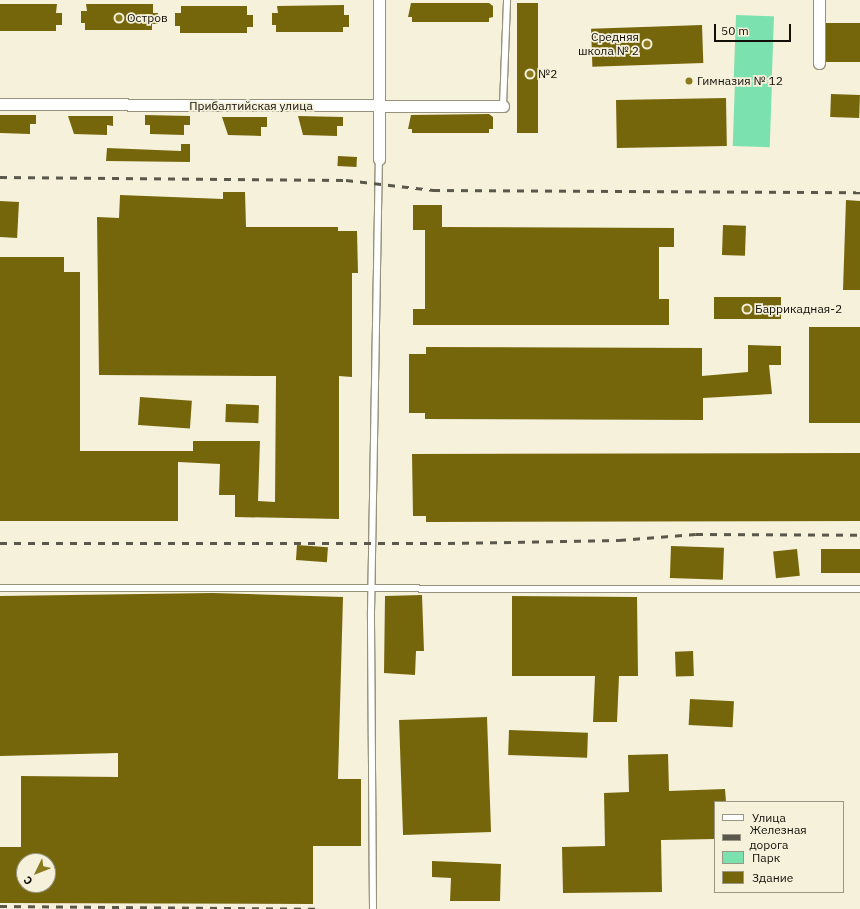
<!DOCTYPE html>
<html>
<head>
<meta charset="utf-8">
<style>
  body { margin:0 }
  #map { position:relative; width:860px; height:909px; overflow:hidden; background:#f6f1da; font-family:"IBM Plex Sans",sans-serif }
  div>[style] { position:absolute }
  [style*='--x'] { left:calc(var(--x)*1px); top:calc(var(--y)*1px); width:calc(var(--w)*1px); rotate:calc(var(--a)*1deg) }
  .green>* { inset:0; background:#7be1af; transform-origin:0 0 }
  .building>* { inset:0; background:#76660b; transform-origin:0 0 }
  .roads { filter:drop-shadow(1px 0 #96927d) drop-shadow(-1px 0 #96927d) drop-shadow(0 1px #96927d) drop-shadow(0 -1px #96927d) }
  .lane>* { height:5.5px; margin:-2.75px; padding:0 2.75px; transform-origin:2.75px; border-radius:2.75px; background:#fff }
  .street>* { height:11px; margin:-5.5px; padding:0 5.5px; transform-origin:5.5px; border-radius:5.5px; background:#fff }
  .rail>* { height:3px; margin-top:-1.5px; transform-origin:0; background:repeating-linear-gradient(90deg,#5a584b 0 7px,transparent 0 14px) }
  .dots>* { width:11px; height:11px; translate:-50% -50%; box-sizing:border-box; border:2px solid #f6f1da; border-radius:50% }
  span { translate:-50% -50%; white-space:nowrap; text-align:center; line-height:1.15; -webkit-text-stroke:3.5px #f6f1da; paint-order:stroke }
  .poi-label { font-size:12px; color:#110f08 }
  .left { translate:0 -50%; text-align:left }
  .right { translate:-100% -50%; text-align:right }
  .street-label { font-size:12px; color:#110f08 }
  .legend { position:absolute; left:714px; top:801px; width:130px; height:92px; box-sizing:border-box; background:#f6f1da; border:1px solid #9a9786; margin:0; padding:5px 7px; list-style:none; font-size:12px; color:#110f08 }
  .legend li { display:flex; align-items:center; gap:8px; height:20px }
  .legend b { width:20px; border:1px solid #9a9786 }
  .north { position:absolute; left:16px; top:853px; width:40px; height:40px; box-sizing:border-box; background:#f6f1da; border:1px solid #9a9786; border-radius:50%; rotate:227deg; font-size:11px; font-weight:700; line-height:16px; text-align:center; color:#110f08 }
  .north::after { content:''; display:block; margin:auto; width:14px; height:18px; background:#8a791d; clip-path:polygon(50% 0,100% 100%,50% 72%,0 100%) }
  .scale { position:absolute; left:714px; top:24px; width:77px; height:18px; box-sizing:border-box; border:2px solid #110f08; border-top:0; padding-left:5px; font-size:12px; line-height:14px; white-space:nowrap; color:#110f08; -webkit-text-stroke:3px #f6f1da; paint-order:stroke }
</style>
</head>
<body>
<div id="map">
  <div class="green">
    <div style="left:736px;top:15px;width:38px;height:65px;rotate:2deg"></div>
    <div style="left:735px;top:81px;width:37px;height:65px;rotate:2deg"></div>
  </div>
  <div class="building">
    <div style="clip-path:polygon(411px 3px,489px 3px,493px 6px,493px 17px,489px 18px,489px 22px,412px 22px,412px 17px,408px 17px)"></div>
    <div style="left:517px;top:3px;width:21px;height:130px"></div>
    <div style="clip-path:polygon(0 4px,57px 4px,56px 13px,62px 13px,62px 25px,56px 25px,56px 31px,0 31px)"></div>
    <div style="clip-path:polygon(86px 4px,153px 4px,153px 13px,158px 13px,158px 24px,152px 24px,152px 30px,85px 30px,85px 23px,81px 23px,81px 11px,87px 11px)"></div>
    <div style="clip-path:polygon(344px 5px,344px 15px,349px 15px,349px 27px,343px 27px,343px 32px,276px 32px,276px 25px,272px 25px,272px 13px,278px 13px,277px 6px)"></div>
    <div style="clip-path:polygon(181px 6px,247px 6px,247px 15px,253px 15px,253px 27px,247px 27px,247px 33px,180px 33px,180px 26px,175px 26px,175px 13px,181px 13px)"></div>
    <div style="left:826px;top:23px;width:34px;height:39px"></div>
    <div style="left:702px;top:25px;width:38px;height:111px;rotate:88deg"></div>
    <div style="left:831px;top:94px;width:29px;height:23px;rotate:2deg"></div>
    <div style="left:726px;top:98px;width:48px;height:110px;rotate:89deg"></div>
    <div style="clip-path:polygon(489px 114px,493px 117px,493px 129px,489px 129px,489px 133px,412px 133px,412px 129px,408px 129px,411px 115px)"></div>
    <div style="clip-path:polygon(0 115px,36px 115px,36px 124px,30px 124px,30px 134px,0 133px)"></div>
    <div style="clip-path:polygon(145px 115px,190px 116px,190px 125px,184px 125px,184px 135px,150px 134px,150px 125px,145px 125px)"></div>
    <div style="clip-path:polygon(68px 116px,113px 116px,113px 126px,107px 125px,107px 135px,74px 134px)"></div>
    <div style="clip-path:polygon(298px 116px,343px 117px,343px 126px,337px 126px,337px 136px,303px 135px)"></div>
    <div style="clip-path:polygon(222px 117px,267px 117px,267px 127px,261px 127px,261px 136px,228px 135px)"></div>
    <div style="clip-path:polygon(181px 144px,190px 144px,190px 162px,106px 161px,107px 148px,181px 151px)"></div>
    <div style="left:338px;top:156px;width:19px;height:10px;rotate:3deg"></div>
    <div style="clip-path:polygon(223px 192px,245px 192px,246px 227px,338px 227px,338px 231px,357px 231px,358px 273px,352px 273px,352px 377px,339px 376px,339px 519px,235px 517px,235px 495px,219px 495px,220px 464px,178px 462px,178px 521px,0 521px,0 257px,64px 257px,64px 272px,80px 272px,80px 451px,193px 451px,193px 441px,260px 441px,258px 501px,275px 502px,276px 376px,99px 375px,97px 217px,119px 218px,120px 195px,223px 199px)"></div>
    <div style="clip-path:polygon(846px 200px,860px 201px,860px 290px,843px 290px)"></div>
    <div style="left:0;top:201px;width:19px;height:36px;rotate:3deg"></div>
    <div style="clip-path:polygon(413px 205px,442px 205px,442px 227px,674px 228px,674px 247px,659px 247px,659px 299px,669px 299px,669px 325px,413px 325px,413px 309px,425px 309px,425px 230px,413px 230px)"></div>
    <div style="left:723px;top:225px;width:23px;height:30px;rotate:2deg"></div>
    <div style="left:781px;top:297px;width:22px;height:67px;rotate:90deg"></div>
    <div style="left:809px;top:327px;width:51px;height:96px"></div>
    <div style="clip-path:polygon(748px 345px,781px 346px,781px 365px,769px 365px,772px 394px,703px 398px,703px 420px,425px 419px,425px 413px,409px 413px,409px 354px,426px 354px,426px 347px,702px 348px,702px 376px,748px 372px)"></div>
    <div style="left:140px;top:397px;width:52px;height:28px;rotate:4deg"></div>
    <div style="left:226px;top:404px;width:33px;height:18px;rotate:2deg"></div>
    <div style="clip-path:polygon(860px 453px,860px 521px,426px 522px,426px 516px,413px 516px,412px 454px)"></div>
    <div style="left:297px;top:545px;width:31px;height:15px;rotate:4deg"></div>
    <div style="left:671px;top:546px;width:53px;height:32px;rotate:2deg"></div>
    <div style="left:797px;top:549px;width:27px;height:24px;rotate:84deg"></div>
    <div style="left:821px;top:549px;width:39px;height:24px"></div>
    <div style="clip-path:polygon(evenodd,213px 593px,343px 597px,338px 779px,361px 779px,361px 846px,313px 846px,313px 904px,0 903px,0 847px,21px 847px,21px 776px,118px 777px,118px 753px,0 756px,0 596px,213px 593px,24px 861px,48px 861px,48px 885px,24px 885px,24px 861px)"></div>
    <div style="clip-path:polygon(422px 595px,424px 651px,416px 651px,415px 675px,384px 673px,385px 596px)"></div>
    <div style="clip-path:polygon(512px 596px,637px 597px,638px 676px,619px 676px,617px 722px,593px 722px,595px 676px,512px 676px)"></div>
    <div style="left:693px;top:651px;width:25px;height:18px;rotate:88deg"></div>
    <div style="left:690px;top:699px;width:44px;height:26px;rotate:3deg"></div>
    <div style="left:487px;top:717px;width:115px;height:88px;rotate:88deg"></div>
    <div style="left:509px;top:730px;width:79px;height:25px;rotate:2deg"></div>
    <div style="clip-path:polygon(668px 754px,669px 791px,725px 789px,726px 802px,715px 802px,715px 839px,661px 840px,662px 892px,563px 893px,562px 847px,605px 846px,604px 793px,629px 792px,628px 755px)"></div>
    <div style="clip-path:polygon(432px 861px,501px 864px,500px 901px,450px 901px,451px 878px,432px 877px)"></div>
  </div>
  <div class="roads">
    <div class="lane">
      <div style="--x:503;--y:106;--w:106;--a:-87.8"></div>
      <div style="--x:0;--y:588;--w:860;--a:0.07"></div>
      <div style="--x:373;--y:909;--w:297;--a:-90.4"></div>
      <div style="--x:371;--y:612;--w:453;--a:-89"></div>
    </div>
    <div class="street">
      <div style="--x:819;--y:0;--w:63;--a:90"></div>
      <div style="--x:0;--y:104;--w:503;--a:0.23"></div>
      <div style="--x:379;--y:159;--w:159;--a:-90"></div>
    </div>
  </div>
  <div class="rail">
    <div style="--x:0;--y:177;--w:346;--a:0.5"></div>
    <div style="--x:346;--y:180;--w:88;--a:6.6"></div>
    <div style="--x:433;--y:190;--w:427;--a:0.3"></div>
    <div style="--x:0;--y:543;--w:448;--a:0"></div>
    <div style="--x:448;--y:543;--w:171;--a:-1"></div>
    <div style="--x:619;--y:540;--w:77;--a:-4.5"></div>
    <div style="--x:696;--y:534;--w:164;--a:0.3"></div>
    <div style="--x:0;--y:906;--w:320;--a:0.5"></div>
  </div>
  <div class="dots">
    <div style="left:119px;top:18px;background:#8a791d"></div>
    <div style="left:647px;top:44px;background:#8a791d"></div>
    <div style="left:530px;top:74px;background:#8a791d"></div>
    <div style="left:689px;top:81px;background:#8a791d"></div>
    <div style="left:747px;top:309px;background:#8a791d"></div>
  </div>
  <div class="poi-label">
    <span class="left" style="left:127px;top:18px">Остров</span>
    <span class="right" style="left:639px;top:44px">Средняя<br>школа № 2</span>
    <span class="left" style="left:538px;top:74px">№2</span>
    <span class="left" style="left:697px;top:81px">Гимназия № 12</span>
    <span class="left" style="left:755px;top:309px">Баррикадная-2</span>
  </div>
  <div class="street-label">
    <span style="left:251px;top:106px">Прибалтийская улица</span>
  </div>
  <ul class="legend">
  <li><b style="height:5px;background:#fff"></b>Улица</li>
  <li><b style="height:5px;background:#5a584b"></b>Железная дорога</li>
  <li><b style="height:11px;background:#7be1af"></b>Парк</li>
  <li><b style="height:11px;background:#76660b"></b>Здание</li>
  </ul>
  <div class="north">С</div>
  <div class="scale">50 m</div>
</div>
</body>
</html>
